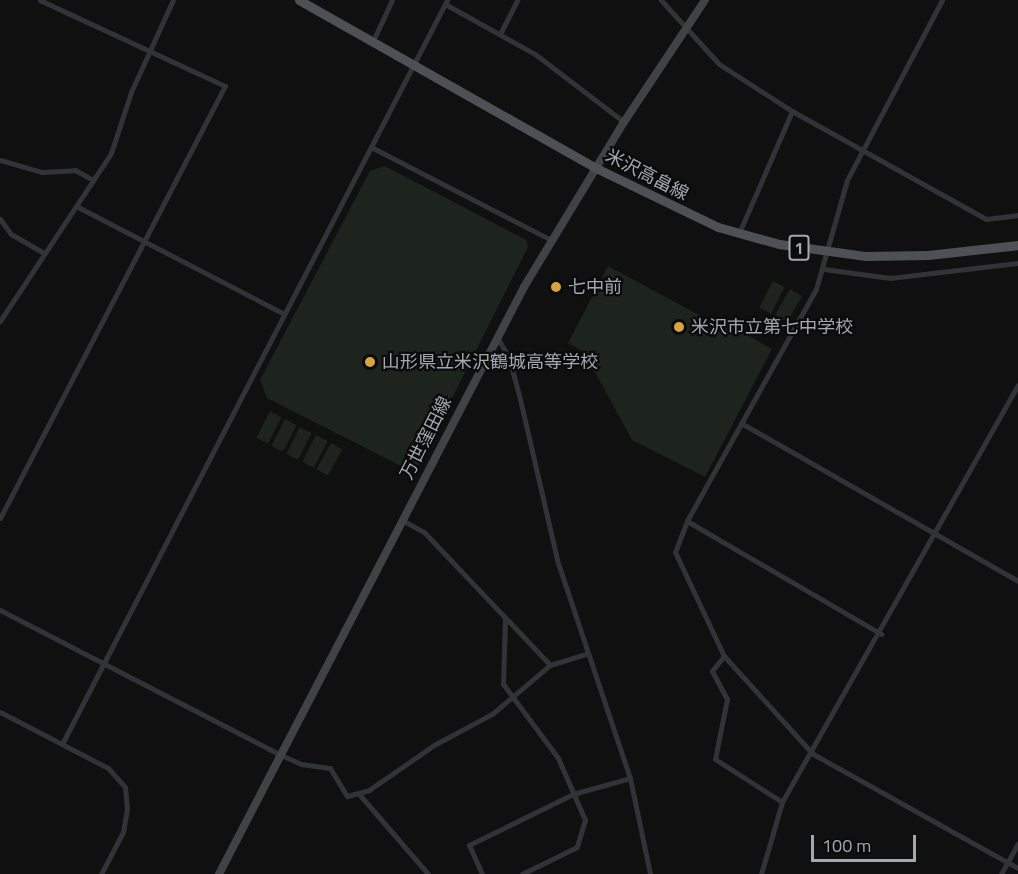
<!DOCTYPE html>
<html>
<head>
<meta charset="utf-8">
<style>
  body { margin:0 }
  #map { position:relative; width:1018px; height:874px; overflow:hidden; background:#101011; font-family:"Titillium Web","Noto Sans JP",sans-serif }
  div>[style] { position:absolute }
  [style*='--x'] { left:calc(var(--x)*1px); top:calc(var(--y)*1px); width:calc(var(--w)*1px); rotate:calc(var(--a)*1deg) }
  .green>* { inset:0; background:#1d241e; transform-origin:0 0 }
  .minor>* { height:5px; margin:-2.5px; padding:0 2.5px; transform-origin:2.5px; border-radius:2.5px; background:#323336 }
  .secondary>* { height:8px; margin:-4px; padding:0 4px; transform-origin:4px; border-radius:4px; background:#404246 }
  .primary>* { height:9px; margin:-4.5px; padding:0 4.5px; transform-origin:4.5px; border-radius:4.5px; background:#4e5055 }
  .dots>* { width:16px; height:16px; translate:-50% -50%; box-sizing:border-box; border:3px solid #0b0b0c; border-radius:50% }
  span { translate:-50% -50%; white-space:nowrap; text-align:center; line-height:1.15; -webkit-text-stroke:4.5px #0b0b0c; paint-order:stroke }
  .shield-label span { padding:2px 4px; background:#0b0b0c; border:2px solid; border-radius:4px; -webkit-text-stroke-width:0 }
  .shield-label { font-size:16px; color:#a3a8b0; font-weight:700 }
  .street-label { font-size:18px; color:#a3a8b0 }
  .poi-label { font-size:18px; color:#a3a8b0 }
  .left { translate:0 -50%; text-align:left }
  .scale { position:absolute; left:811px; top:835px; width:105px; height:27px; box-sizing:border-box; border:3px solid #a3a8b0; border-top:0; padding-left:8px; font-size:18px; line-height:21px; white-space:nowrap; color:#a3a8b0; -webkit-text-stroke:4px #0b0b0c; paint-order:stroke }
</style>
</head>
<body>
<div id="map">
  <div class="green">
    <div style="clip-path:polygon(385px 166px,526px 240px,528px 247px,418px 466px,409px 470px,267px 398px,260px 380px,370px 171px)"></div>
    <div style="clip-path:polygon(608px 266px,712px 322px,715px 317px,772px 349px,705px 477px,632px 440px,584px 352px,568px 343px)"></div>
    <div style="left:773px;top:281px;width:13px;height:30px;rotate:27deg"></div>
    <div style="left:790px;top:289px;width:14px;height:30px;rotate:30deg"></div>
    <div style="left:270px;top:411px;width:13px;height:30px;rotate:27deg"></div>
    <div style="left:285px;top:419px;width:13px;height:30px;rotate:27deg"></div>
    <div style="left:300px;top:427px;width:13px;height:30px;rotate:27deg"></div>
    <div style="left:316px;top:435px;width:13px;height:30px;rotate:27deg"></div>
    <div style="left:331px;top:443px;width:13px;height:30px;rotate:29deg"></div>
  </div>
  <div class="minor">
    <div style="--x:661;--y:0;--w:86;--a:47.8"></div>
    <div style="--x:719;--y:64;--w:87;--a:32.8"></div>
    <div style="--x:792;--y:111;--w:222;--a:29.1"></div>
    <div style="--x:986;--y:219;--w:32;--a:-7"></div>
    <div style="--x:942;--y:0;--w:204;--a:117.8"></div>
    <div style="--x:847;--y:180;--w:113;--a:105.9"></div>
    <div style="--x:816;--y:289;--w:265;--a:119.1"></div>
    <div style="--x:687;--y:521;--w:33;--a:111"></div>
    <div style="--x:675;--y:552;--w:115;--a:64.8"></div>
    <div style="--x:724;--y:656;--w:132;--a:47.8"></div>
    <div style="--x:813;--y:754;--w:235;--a:29.1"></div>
    <div style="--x:445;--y:4;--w:103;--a:29.1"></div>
    <div style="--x:535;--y:54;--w:112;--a:37.4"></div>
    <div style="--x:501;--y:32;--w:36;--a:-63"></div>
    <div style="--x:372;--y:43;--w:47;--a:-65.1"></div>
    <div style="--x:371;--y:147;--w:203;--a:27.3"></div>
    <div style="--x:0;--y:160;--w:44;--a:15.9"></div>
    <div style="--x:42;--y:172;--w:33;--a:-3"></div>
    <div style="--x:75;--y:170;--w:21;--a:29"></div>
    <div style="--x:76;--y:206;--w:234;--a:27.4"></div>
    <div style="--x:0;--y:219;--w:19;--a:54"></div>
    <div style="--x:11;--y:234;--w:36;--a:30"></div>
    <div style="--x:739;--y:233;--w:133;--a:-66.5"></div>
    <div style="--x:824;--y:269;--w:67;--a:7.8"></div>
    <div style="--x:890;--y:278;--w:129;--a:-6.7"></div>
    <div style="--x:0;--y:321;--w:201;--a:-56.5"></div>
    <div style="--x:111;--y:153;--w:64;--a:-71.8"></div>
    <div style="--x:131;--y:92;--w:101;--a:-65.5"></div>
    <div style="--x:497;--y:337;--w:24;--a:60"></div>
    <div style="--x:509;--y:358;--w:42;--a:75"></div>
    <div style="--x:520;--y:399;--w:168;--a:77"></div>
    <div style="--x:558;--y:563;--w:227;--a:71.5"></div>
    <div style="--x:630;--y:778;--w:98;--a:78.2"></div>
    <div style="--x:741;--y:423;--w:319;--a:29.7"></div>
    <div style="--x:0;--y:518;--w:487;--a:-62.5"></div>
    <div style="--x:225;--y:86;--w:204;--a:-155.1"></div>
    <div style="--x:402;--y:520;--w:25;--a:29"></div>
    <div style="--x:424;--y:532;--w:183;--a:46.5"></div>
    <div style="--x:687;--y:521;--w:225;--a:30.2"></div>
    <div style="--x:0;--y:610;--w:316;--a:27.3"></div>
    <div style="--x:281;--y:755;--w:22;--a:24"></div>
    <div style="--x:301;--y:764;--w:29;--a:8"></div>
    <div style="--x:330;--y:768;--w:33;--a:59"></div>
    <div style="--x:347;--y:796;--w:23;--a:-15"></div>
    <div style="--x:369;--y:790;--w:79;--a:-34.7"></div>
    <div style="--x:434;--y:745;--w:66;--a:-28.1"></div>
    <div style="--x:492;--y:714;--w:76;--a:-40.2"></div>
    <div style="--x:550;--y:665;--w:38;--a:-17"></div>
    <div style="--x:505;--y:618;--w:66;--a:91.7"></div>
    <div style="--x:503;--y:684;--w:92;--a:53.4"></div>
    <div style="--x:558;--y:758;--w:68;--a:66.5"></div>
    <div style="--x:585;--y:820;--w:28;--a:107"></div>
    <div style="--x:577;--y:847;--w:61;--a:153.9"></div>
    <div style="--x:724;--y:656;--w:19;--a:129"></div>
    <div style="--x:712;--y:671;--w:32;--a:62"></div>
    <div style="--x:727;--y:699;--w:61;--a:101.3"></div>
    <div style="--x:715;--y:759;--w:80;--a:32.7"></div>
    <div style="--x:0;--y:712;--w:122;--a:27.4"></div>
    <div style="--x:108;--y:768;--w:25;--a:48"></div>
    <div style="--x:125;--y:787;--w:21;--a:85"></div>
    <div style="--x:127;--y:808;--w:24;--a:99"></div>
    <div style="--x:123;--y:832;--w:47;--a:117.6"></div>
    <div style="--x:62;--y:744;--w:838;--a:-62.64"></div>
    <div style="--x:359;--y:794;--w:106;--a:49.2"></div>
    <div style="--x:482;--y:874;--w:32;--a:-114"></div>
    <div style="--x:469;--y:845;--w:116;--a:-26.1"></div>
    <div style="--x:573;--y:794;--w:59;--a:-15.7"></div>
    <div style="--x:761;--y:874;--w:75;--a:-73.7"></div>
    <div style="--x:782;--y:802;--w:479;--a:-60.5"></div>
    <div style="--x:1001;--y:874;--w:35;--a:-61"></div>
  </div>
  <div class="secondary">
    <div style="--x:219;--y:874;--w:662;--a:-62.54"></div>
    <div style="--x:524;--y:287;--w:193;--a:-58.8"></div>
    <div style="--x:624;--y:122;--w:146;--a:-56.4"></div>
  </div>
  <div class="primary">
    <div style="--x:299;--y:0;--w:341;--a:29.5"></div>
    <div style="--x:596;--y:168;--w:136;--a:25.8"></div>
    <div style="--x:718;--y:227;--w:63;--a:15.6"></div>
    <div style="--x:779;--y:244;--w:88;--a:7.9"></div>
    <div style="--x:866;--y:256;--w:62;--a:-0.9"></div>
    <div style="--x:928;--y:255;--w:91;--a:-6.3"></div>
  </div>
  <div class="dots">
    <div style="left:556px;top:287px;background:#d8a442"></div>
    <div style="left:679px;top:327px;background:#d8a442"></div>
    <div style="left:370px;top:362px;background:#d8a442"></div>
  </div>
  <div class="shield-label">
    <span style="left:799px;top:248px">1</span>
  </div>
  <div class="street-label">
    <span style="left:647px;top:175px;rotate:27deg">米沢高畠線</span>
    <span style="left:426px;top:438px;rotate:-63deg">万世窪田線</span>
  </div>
  <div class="poi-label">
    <span class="left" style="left:568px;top:287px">七中前</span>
    <span class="left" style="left:691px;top:327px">米沢市立第七中学校</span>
    <span class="left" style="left:382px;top:362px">山形県立米沢鶴城高等学校</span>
  </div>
  <div class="scale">100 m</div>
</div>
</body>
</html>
